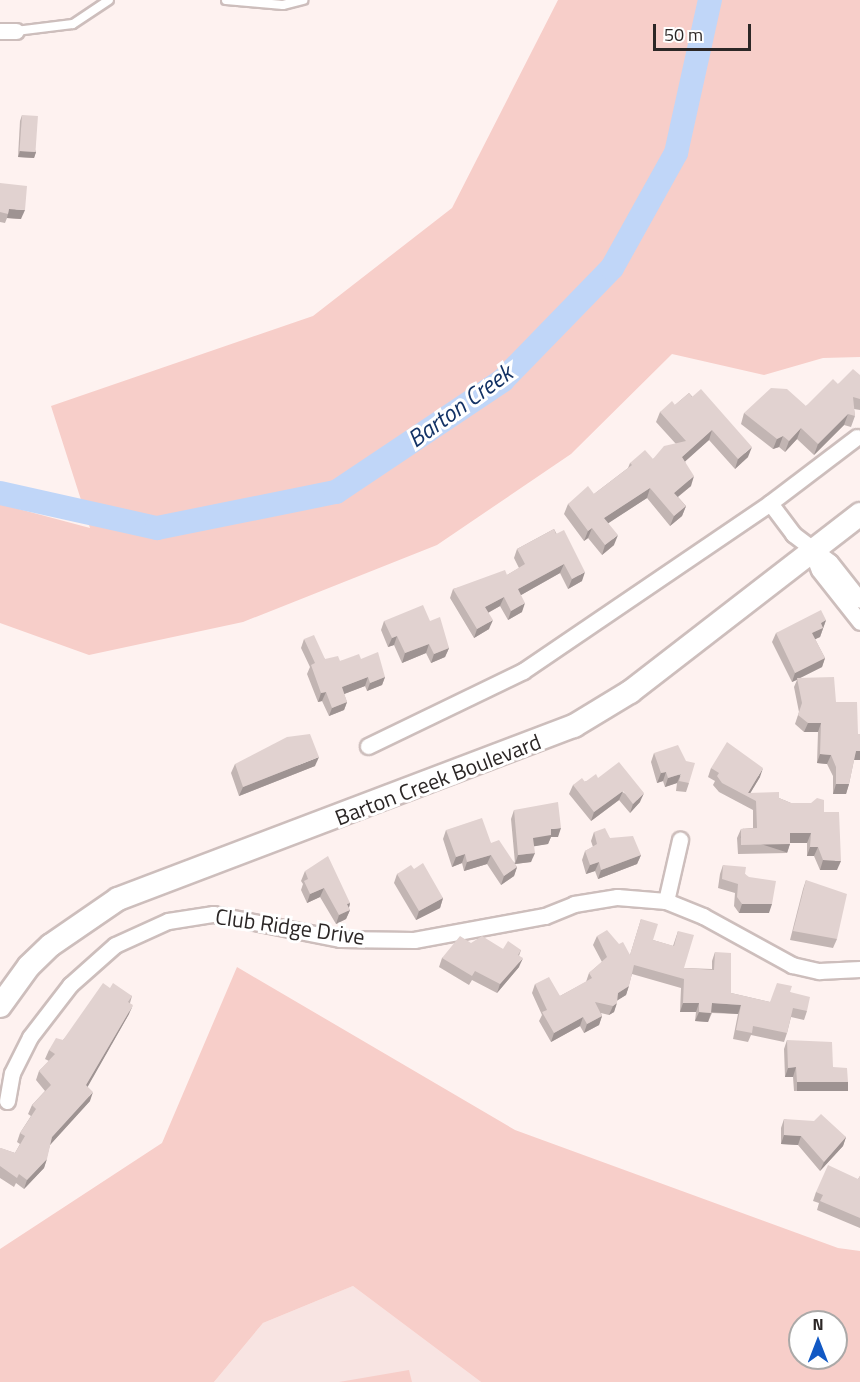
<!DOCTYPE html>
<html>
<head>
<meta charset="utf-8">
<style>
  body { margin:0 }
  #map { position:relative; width:860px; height:1382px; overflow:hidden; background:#fef2f0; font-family:"Titillium Web",sans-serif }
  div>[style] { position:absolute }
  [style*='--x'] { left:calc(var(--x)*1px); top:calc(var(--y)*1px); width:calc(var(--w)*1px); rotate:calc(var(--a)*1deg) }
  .built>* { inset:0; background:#f8e4e2 }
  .green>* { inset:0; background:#f7cec9 }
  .river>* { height:24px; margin:-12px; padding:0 12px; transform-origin:12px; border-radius:12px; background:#c0d6f8 }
  .roads { filter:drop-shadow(2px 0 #cdbebc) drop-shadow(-2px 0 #cdbebc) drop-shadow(0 2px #cdbebc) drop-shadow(0 -2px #cdbebc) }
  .lane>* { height:8px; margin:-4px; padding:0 4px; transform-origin:4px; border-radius:4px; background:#fff }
  .street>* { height:15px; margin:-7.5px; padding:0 7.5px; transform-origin:7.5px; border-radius:7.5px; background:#fff }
  .secondary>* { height:22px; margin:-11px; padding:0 11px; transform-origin:11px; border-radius:11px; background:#fff }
  .wall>* { inset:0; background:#c2b5b3 }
  .shaded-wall>* { inset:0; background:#9e9392; transform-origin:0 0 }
  .building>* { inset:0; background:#e1d2d0; transform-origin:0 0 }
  span { translate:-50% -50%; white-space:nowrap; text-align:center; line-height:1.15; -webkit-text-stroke:6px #fff; paint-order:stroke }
  .street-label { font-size:22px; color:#2c2726 }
  .water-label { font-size:24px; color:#133265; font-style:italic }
  .north { position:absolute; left:788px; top:1310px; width:60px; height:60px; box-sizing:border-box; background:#fff; border:2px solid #aba9a8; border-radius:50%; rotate:0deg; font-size:16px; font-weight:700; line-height:24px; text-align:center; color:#2c2726 }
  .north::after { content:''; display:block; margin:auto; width:21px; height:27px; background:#1259c4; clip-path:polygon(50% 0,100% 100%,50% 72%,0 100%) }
  .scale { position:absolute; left:653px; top:24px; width:98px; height:27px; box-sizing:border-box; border:3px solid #2c2726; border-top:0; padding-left:8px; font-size:18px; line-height:21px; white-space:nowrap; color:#2c2726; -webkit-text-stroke:4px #fff; paint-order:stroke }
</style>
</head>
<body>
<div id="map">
  <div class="built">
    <div style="clip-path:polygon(353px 1286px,481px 1382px,214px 1382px,263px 1323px)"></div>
  </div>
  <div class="green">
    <div style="clip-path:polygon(558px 0,860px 0,860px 357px,823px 358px,764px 375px,672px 354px,571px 454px,437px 545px,243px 622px,89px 655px,0 623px,0 504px,90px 528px,51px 406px,313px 316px,452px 208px)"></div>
    <div style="clip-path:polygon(evenodd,237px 967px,515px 1130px,838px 1248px,860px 1251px,860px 1382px,481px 1382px,353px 1286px,263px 1323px,214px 1382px,0 1382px,0 1249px,162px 1143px,237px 967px,800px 1322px,836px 1322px,836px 1358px,800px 1358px,800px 1322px)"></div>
    <div style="clip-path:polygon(409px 1370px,412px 1382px,339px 1382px)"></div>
  </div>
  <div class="river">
    <div style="--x:0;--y:493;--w:161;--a:12.6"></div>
    <div style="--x:157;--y:528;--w:183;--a:-11.4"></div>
    <div style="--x:336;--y:492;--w:201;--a:-33.8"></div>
    <div style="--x:503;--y:380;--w:156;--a:-45.8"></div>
    <div style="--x:612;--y:268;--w:132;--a:-60.9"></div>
    <div style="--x:676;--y:153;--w:157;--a:-77.5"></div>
  </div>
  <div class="roads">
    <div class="lane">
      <div style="--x:226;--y:0;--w:57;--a:5"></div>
      <div style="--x:283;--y:5;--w:21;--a:-14"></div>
      <div style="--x:16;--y:31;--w:57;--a:-7"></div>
      <div style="--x:73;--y:24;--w:43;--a:-33.7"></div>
    </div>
    <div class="street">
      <div style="--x:0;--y:31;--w:16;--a:0"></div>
      <div style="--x:770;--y:503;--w:39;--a:53"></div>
      <div style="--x:793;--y:534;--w:46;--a:37.1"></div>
      <div style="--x:830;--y:562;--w:48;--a:51.7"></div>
      <div style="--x:812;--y:552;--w:19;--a:69"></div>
      <div style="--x:819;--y:570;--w:66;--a:51.7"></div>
      <div style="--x:368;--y:746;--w:172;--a:-25.8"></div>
      <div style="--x:523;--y:671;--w:299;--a:-34.2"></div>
      <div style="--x:770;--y:503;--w:109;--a:-37.2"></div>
      <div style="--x:666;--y:901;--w:63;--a:-77.1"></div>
      <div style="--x:7;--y:1101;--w:28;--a:-80"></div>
      <div style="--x:12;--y:1073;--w:40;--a:-63.4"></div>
      <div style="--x:30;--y:1037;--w:66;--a:-52.4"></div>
      <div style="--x:70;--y:985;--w:60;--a:-41.6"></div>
      <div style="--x:115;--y:945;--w:58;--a:-24.4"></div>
      <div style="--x:168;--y:921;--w:46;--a:-8.8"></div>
      <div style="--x:213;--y:914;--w:129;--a:11.1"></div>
      <div style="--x:340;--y:939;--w:74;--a:0.8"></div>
      <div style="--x:414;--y:940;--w:133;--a:-10.4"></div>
      <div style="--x:545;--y:916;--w:31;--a:-22"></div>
      <div style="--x:574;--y:904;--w:44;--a:-9.2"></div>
      <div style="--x:617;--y:897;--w:49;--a:4.7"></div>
      <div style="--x:666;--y:901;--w:40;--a:22"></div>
      <div style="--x:703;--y:916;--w:102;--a:28.8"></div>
      <div style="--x:792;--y:965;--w:28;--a:13"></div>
      <div style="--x:819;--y:971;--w:41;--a:-2.8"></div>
    </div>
    <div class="secondary">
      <div style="--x:0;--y:1006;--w:49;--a:-54.1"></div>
      <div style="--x:29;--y:966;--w:30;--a:-44"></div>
      <div style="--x:51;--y:945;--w:81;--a:-34.5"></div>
      <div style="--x:118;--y:899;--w:488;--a:-20.8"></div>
      <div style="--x:574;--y:726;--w:66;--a:-31.3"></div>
      <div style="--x:630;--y:692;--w:291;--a:-37.7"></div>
    </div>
  </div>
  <div class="wall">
    <div style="clip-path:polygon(22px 115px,36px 152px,34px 158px,18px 157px,20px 121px)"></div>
    <div style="clip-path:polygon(0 183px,21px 219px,7px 218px,5px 223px,0 222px)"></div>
    <div style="clip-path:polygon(860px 375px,860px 410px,854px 409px,855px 416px,851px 427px,844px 425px,814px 455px,797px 439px,785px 452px,779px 447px,773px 449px,741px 424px,744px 413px,806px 406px,838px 384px)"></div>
    <div style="clip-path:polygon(689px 393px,748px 457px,735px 469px,709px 440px,685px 461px,691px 486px,678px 497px,686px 506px,682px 516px,670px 526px,647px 498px,608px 523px,614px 545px,602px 555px,588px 538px,584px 541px,564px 514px,568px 504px,594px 494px,628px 468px,630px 463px,653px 459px,676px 444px,656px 422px,660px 412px,675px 405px)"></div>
    <div style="clip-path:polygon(554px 529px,582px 581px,568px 589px,560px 573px,521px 595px,522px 612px,508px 620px,500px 606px,488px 613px,489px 629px,474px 638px,450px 598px,453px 589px,507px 575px,519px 568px,514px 558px,517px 549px)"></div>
    <div style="clip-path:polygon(826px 620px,820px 637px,815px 639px,825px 658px,822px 667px,800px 678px,836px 702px,858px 734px,860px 760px,854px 760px,849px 784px,846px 794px,833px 794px,833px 776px,827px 764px,817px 763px,818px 732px,804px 732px,795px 724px,799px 712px,794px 687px,797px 680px,792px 682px,772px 642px,776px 633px)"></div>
    <div style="clip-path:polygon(384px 621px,430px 621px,449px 648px,445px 657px,431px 663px,426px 653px,402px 663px,394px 645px,388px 647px,381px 630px)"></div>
    <div style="clip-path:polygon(304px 639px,325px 659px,340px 661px,361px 659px,385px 677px,382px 685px,367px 691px,365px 686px,344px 694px,347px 702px,344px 710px,329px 716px,322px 701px,318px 702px,307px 674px,310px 667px,301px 648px)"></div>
    <div style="clip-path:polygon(654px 753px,689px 783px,686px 792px,676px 791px,677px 783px,665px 787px,663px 781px,657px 783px,651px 762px)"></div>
    <div style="clip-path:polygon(235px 764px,315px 766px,239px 796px,231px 773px)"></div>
    <div style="clip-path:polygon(711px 768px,760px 777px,750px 793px,779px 798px,791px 803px,824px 812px,837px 870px,820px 870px,814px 856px,807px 856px,807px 843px,790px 843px,787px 853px,738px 854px,737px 838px,741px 829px,753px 828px,753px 810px,719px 792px,713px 785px,715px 781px,708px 777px)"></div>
    <div style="clip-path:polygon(598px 778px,640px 802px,630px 813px,619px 800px,591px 821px,569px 794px,573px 785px)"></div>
    <div style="clip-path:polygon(514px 810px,558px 837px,551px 837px,548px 844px,534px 846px,531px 862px,515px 864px,517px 867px,514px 876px,501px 885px,487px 864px,464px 871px,462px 863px,452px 867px,443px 839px,446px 830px,491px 843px,515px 863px,511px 819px)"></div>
    <div style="clip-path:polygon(594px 832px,610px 838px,641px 855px,637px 864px,598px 879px,595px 871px,586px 874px,582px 860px,585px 851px,593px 847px,591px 841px)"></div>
    <div style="clip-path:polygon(723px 865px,745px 874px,769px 913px,739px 913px,734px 906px,735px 893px,718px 888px,720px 874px)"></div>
    <div style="clip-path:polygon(414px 869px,443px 898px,440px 908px,416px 920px,394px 883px,397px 874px)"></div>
    <div style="clip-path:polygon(305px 871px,350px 903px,349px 908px,350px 910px,346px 919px,336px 924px,320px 897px,307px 903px,301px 890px,303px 884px,301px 881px)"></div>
    <div style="clip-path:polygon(806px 880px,837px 939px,833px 948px,790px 940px,803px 889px)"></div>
    <div style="clip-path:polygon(641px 919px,653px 940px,673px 946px,678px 931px,684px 968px,712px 969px,712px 961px,715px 952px,731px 993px,770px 1002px,790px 992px,807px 1011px,804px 1020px,791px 1017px,787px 1033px,784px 1042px,751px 1035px,748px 1042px,733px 1039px,738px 1014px,712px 1013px,708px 1022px,695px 1021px,696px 1012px,680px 1012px,681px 988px,632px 974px,626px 995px,617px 1000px,614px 1012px,609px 1015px,601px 1013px,602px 1016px,599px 1025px,584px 1033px,580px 1026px,551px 1042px,539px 1021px,542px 1015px,532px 993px,535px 984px,560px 996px,586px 982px,589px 973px,602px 962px,593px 945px,597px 936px,630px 955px)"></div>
    <div style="clip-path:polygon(471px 943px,503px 949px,521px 950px,519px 956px,519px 967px,497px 993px,472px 980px,469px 985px,439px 967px,442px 958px)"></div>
    <div style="clip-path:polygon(110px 988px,132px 996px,130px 1003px,129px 1014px,87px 1087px,90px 1101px,50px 1145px,44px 1168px,24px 1189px,16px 1183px,14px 1187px,0 1178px,0 1148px,15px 1153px,20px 1144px,17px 1142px,20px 1133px,31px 1116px,28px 1114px,32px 1105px,45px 1091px,36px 1080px,39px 1071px,49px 1061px,45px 1059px,49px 1050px,63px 1040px)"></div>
    <div style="clip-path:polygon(787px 1040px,833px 1067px,848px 1082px,845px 1091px,794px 1091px,793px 1077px,785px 1077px,784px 1049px)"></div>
    <div style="clip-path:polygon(784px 1119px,846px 1137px,843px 1146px,820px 1171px,798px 1145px,781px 1144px,781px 1128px)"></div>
    <div style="clip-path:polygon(860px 1176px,860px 1228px,817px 1210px,819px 1203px,813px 1201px,816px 1192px,858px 1179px)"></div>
  </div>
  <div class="shaded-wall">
    <div style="clip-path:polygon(20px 151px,36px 152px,34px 158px,18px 157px)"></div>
    <div style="clip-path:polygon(9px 209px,25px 210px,21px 219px,7px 218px)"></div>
    <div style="clip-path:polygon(848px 414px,844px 425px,814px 455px,818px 444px)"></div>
    <div style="clip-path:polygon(801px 428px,797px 439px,785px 452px,789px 441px)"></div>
    <div style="clip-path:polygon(712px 430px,709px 440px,679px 467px,682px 457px)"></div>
    <div style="clip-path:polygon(783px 436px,779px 447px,773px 449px,777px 439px)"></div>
    <div style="clip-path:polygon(752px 447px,748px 457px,735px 469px,738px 459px)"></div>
    <div style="clip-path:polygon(694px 476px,691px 486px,670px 503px,674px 493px)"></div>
    <div style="clip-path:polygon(650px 488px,647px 498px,601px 528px,604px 518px)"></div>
    <div style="clip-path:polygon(686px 506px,682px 516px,670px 526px,674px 516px)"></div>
    <div style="clip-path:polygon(592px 528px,588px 538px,584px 541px,588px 531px)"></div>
    <div style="clip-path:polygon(618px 535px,614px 545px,602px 555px,605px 545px)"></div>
    <div style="clip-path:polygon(564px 564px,560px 573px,514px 599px,518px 589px)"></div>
    <div style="clip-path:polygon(585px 572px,582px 581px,568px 589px,572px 579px)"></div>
    <div style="clip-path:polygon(504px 597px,500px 606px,482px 616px,485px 607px)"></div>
    <div style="clip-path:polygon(525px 603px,522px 612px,508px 620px,511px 611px)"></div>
    <div style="clip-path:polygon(493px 620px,489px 629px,474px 638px,477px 629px)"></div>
    <div style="clip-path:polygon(826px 620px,820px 637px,809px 642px,812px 633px,821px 623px)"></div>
    <div style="clip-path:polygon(397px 636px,394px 645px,388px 647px,392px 638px)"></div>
    <div style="clip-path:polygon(429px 644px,426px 653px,402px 663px,405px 653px)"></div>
    <div style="clip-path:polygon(449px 648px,445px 657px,431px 663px,434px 654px)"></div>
    <div style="clip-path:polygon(825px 658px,822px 667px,792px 682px,795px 673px)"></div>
    <div style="clip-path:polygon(368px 677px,365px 686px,339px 696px,342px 687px)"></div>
    <div style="clip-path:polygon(385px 677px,382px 685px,367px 691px,370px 683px)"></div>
    <div style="clip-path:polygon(326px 692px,322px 701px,318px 702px,321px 693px)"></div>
    <div style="clip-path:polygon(347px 702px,344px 710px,329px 716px,332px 708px)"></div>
    <div style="clip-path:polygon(808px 723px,821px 723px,818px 732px,804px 732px)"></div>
    <div style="clip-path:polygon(856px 751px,860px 751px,860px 760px,853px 760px)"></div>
    <div style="clip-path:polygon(820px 754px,831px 755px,827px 764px,817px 763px)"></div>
    <div style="clip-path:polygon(319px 757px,315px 766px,239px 796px,243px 787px)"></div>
    <div style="clip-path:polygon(763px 768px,760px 777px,748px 797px,748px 793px)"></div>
    <div style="clip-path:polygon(666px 772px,663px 781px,657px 783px,661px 773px)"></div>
    <div style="clip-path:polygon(681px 774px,677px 783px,665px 787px,668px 778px)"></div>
    <div style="clip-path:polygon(836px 784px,849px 784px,846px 794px,833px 794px)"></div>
    <div style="clip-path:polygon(623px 791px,619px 800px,591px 821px,594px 812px)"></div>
    <div style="clip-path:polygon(644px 793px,640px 802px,630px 813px,633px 804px)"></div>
    <div style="clip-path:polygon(561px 828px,558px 837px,551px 837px,548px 844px,530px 847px,533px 838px,551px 829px)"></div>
    <div style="clip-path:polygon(790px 833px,811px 833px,807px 843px,786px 843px)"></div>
    <div style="left:790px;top:844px;width:9px;height:49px;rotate:108deg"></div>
    <div style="clip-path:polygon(810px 847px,818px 847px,814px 856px,807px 856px)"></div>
    <div style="clip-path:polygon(535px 853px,531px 862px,515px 864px,518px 855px)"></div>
    <div style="clip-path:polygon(465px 854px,462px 863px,452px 867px,456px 857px)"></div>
    <div style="clip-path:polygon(491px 855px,487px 864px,464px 871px,467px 862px)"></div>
    <div style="clip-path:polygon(641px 855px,637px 864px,598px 879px,601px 870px)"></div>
    <div style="clip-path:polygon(823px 860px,841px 861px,837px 870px,820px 870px)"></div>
    <div style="clip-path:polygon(599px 862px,595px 871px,586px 874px,590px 865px)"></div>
    <div style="clip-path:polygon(517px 867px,514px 876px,501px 885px,504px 876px)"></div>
    <div style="clip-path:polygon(324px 888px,320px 897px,307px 903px,310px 894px)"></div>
    <div style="clip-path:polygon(443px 898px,440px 908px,416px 920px,419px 911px)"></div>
    <div style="clip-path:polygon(350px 903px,348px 911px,350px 910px,346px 919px,336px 924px,339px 915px,347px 904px)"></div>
    <div style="clip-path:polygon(742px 904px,772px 904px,769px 913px,739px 913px)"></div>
    <div style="clip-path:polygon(523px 958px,519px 967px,497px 993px,500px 984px)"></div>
    <div style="clip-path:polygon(629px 986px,626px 995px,615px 1002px,618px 993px)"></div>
    <div style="clip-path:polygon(617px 1003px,614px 1012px,609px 1015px,613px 1006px)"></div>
    <div style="clip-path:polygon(683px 1003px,699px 1003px,696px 1012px,680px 1012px)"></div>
    <div style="clip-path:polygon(712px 1003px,741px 1005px,738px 1014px,709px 1012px)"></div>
    <div style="clip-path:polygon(133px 1005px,129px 1014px,83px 1095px,86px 1085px)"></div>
    <div style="clip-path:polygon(699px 1012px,711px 1013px,708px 1022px,695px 1021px)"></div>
    <div style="clip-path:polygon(602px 1016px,599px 1025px,584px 1033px,587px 1024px)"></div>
    <div style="clip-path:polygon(583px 1017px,580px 1026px,551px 1042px,554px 1033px)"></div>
    <div style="clip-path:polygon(796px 1067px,793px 1077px,785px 1077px,788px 1068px)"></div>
    <div style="left:797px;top:1082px;width:51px;height:9px"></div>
    <div style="clip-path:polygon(93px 1092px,90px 1101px,49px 1146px,52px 1137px)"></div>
    <div style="clip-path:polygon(784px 1135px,801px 1136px,798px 1145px,781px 1144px)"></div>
    <div style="clip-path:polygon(846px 1137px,843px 1146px,820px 1171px,824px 1162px)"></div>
    <div style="clip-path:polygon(47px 1159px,44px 1168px,24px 1189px,27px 1180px)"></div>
  </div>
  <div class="building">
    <div style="left:22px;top:115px;width:16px;height:36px;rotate:4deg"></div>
    <div style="clip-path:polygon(0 183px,27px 186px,25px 210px,9px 209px,8px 214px,0 212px)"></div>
    <div style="clip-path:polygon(853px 369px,860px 375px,860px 399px,853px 397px,855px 416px,848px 414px,818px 444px,801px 428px,789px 441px,783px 436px,777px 439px,744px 413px,771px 388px,787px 389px,806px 406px,833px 379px,838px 384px)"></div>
    <div style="clip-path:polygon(701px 389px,752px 447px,738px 459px,712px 430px,682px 457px,694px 476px,674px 493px,686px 506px,674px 516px,650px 488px,604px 518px,618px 535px,605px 545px,592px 528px,588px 531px,568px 504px,588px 486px,594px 494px,632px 465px,630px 463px,645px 450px,653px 459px,664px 446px,686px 441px,660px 412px,672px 401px,675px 405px,689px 393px,692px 397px)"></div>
    <div style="clip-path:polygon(554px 529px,556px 534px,564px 530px,585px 572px,572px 579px,564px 564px,518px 589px,525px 603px,511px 611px,504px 597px,485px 607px,493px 620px,477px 629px,453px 589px,505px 570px,507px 575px,525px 564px,517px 549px)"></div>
    <div style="clip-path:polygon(423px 605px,430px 621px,440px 617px,449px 648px,434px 654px,429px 644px,405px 653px,397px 636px,392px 638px,384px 621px)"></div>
    <div style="clip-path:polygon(821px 610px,826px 620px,821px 623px,823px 628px,812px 633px,825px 658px,795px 673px,776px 633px)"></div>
    <div style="clip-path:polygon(314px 635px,325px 659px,338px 656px,340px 661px,359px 654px,361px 659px,378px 652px,385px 677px,370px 683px,368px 677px,342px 687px,347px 702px,332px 708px,326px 692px,321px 693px,311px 665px,315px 663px,304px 639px)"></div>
    <div style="clip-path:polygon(834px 677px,836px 702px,857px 702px,858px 734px,860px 734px,860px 751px,856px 751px,849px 784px,836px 784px,836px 767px,831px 755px,820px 754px,821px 723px,808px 723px,798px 715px,802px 703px,797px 678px)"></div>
    <div style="clip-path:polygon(310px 734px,319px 757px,243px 787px,235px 764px,287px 737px)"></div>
    <div style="clip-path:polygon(727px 742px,763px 768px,748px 793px,779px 792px,779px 798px,791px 803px,811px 803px,817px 798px,824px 800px,824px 812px,839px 812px,841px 861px,823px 860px,818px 847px,810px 847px,811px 833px,790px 833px,790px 844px,741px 845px,741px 829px,757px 828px,756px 801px,722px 783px,717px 776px,719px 773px,711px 768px)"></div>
    <div style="clip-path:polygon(678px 745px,686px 761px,695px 763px,689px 783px,679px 781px,681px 774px,668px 778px,666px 772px,661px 773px,654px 753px)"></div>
    <div style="clip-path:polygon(619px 762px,644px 793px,633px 804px,623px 791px,594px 812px,573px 785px,582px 778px,585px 782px,596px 774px,598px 778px)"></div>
    <div style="clip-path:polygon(558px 802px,561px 828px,551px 829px,551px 835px,533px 838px,535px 853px,518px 855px,514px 810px)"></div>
    <div style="clip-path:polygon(482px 818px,491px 843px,499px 840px,517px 867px,504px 876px,491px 855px,467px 862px,465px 854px,456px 857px,446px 830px)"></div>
    <div style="clip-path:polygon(605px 828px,610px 838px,633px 836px,641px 855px,601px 870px,599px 862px,590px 865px,585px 851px,597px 844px,594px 832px)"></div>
    <div style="clip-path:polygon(328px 856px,350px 903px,347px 904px,350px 910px,339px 915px,324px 888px,310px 894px,304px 881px,308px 879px,305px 871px)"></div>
    <div style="clip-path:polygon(423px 863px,443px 898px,419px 911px,397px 874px,411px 865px,414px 869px)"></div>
    <div style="clip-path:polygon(723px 865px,746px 867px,745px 874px,749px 877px,776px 881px,772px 904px,742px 904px,737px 897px,738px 884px,722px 879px)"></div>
    <div style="clip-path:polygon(806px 880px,847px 894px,837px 939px,793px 931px)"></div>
    <div style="clip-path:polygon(641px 919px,658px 924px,653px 940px,674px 946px,678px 931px,694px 935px,684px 968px,714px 970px,715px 952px,731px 953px,731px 993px,770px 1002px,777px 983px,792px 986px,790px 992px,810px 997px,807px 1011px,793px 1008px,787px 1033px,753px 1026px,752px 1033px,736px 1030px,741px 1005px,712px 1003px,711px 1013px,699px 1012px,699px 1003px,683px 1003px,684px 979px,634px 965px,629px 986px,618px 993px,617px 1003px,613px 1006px,595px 1002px,602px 1016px,587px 1024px,583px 1017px,554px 1033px,542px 1012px,547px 1010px,535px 984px,549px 977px,560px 996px,592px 978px,589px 973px,607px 957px,597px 936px,607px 930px,619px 944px,623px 942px,630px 955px)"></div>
    <div style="clip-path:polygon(460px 936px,471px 943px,482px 936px,503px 949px,508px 941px,521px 950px,518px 955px,523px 958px,500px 984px,475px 971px,472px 976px,442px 958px)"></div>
    <div style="clip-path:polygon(103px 983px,110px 988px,113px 983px,132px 996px,128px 1002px,133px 1005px,86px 1085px,93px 1092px,52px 1137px,47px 1159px,27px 1180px,19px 1174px,17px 1178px,0 1166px,0 1148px,1px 1148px,15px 1153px,25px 1136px,20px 1133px,36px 1109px,32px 1105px,51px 1085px,39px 1071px,55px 1054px,49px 1050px,56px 1038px,63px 1040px)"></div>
    <div style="clip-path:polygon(787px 1040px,832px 1042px,833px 1067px,847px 1068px,848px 1082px,797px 1082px,796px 1067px,788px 1068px)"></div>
    <div style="clip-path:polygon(821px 1114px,846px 1137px,824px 1162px,801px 1136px,784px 1135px,784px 1119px,814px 1121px)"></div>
    <div style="clip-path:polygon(828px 1165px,858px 1179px,860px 1176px,860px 1218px,820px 1201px,823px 1195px,816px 1192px)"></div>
  </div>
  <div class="street-label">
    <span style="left:438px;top:780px;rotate:-21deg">Barton Creek Boulevard</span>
    <span style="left:290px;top:927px;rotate:8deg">Club Ridge Drive</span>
  </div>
  <div class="water-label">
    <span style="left:460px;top:406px;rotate:-36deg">Barton Creek</span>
  </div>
  <div class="north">N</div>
  <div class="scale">50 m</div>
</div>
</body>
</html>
